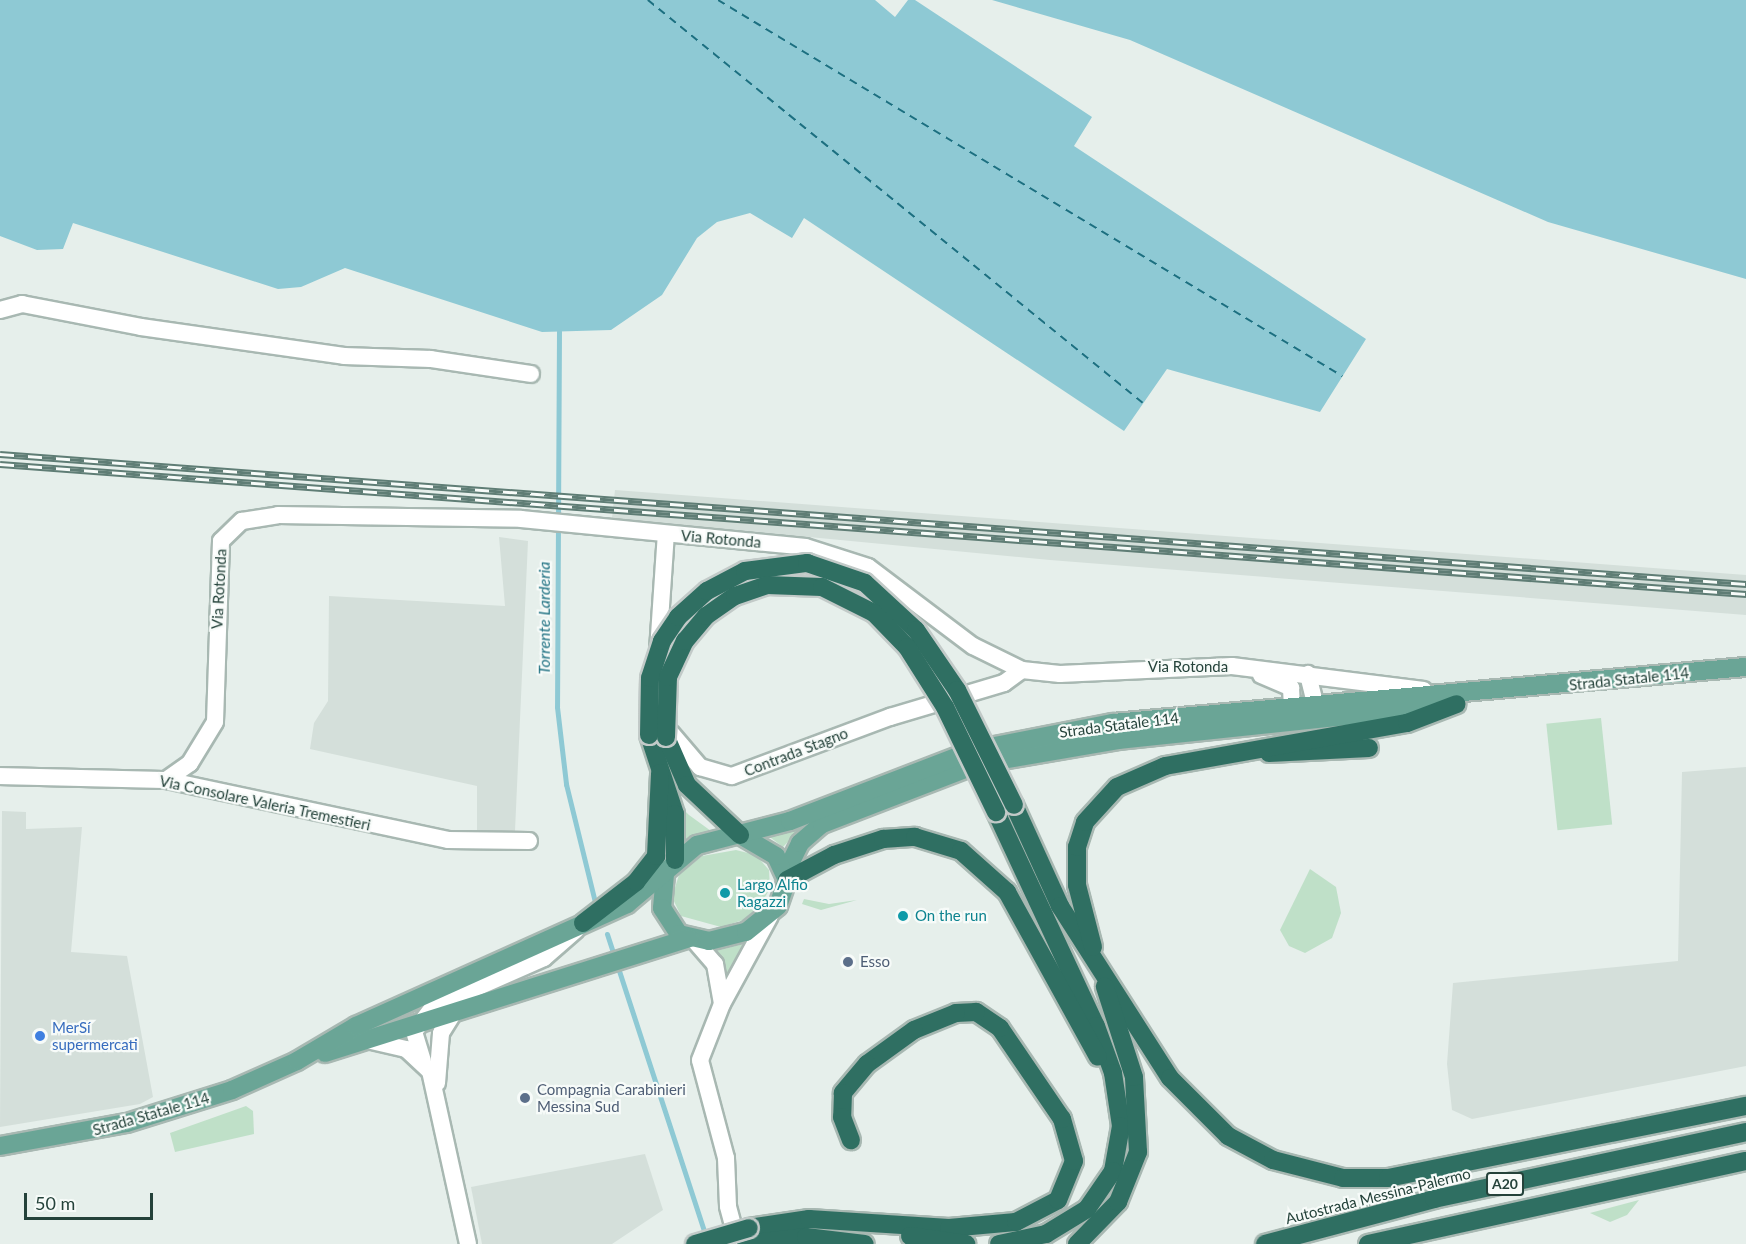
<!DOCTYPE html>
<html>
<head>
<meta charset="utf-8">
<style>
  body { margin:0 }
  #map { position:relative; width:1746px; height:1244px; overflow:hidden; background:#e6efeb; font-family:Lato,sans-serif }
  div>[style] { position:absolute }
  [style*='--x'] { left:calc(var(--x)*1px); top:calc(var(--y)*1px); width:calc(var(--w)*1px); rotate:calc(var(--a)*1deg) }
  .built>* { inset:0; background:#d4dfda }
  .green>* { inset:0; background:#bfe0c8; transform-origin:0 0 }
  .water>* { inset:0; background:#8ec9d4 }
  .stream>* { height:5px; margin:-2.5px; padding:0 2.5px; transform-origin:2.5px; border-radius:2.5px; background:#8ec9d4 }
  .ferry>* { height:1.5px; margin-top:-0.75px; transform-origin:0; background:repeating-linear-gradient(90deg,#1c6f80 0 8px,transparent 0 14px) }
  .roads { filter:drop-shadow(2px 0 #a8b8b2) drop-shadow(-2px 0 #a8b8b2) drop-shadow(0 2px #a8b8b2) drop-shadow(0 -2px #a8b8b2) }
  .minor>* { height:16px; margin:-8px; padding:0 8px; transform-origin:8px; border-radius:8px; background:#fff }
  .major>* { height:18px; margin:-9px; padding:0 9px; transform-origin:9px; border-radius:9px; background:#6aa596 }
  .highway>* { height:18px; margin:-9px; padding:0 9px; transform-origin:9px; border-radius:9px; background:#2f6f62 }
  .rail>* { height:7px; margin-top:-3.5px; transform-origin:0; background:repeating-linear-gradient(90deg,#f7fbf9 0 14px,#5f7d75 0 28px); box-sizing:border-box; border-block:2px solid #5f7d75 }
  .bridges { filter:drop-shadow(2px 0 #c2cac8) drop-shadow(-2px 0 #c2cac8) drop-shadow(0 2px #c2cac8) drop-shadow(0 -2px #c2cac8) }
  .highway-bridge>* { height:18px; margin:-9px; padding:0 9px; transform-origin:9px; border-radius:9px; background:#2f6f62 }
  .dots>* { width:16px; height:16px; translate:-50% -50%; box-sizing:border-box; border:3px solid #f7fbf9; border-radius:50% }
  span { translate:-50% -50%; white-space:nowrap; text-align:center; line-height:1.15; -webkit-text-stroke:4.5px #f7fbf9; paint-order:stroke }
  .shield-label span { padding:2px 4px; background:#f7fbf9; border:2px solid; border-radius:4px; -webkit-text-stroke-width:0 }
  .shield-label { font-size:14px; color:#24423a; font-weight:700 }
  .street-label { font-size:15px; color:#24423a }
  .culture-label { font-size:15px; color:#0d838f }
  .left { translate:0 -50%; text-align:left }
  .service-label { font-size:15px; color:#4e5e75 }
  .shop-label { font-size:15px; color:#366cbe }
  .water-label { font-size:16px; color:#1c6f80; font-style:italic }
  .scale { position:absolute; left:24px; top:1193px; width:129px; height:27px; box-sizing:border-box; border:3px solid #24423a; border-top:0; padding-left:8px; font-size:18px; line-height:21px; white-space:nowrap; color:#24423a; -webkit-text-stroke:4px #f7fbf9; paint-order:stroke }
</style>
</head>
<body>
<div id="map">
  <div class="built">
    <div style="clip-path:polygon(615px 490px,1746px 575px,1746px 615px,1050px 560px,612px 518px)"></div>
    <div style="clip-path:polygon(499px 537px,528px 541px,515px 831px,477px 831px,477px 786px,310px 749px,314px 723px,328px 701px,329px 596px,505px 606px)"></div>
    <div style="clip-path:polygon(1746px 767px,1746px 1066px,1472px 1119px,1452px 1110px,1447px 1064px,1453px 983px,1678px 961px,1682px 772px)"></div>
    <div style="clip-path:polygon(2px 811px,26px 812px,26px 829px,82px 827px,71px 952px,127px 956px,153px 1097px,140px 1104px,0 1127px)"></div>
    <div style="clip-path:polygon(645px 1154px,663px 1210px,612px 1244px,482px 1244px,471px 1187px)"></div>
  </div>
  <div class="green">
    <div style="left:1601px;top:718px;width:107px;height:55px;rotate:84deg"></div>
    <div style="clip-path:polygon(680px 806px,689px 815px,711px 831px,682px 842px)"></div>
    <div style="clip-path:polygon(804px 825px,783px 847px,767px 835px)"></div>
    <div style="clip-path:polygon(736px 850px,756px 855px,769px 870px,770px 888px,761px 905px,743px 920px,721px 927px,681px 916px,672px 897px,679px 875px,702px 856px)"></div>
    <div style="clip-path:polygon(1310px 869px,1336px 887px,1341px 913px,1332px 938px,1305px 953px,1289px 946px,1280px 930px)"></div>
    <div style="clip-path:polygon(804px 899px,829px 904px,857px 900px,821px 910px,802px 904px)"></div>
    <div style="clip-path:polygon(743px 944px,729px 976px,727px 976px,715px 951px)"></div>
    <div style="clip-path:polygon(246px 1106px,253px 1111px,254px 1134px,175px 1152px,170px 1133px)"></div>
    <div style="clip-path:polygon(1639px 1200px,1627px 1215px,1610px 1222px,1590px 1213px)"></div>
  </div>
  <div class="water">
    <div style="clip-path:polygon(0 0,875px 0,895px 17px,908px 0,915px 0,1092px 117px,1074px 146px,1366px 339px,1320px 412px,1167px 369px,1124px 431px,804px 218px,792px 238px,750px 213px,717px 222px,697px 238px,662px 295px,611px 330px,542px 332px,345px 268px,301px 287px,278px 289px,73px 223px,63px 249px,37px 250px,0 236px)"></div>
    <div style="clip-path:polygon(992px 0,1746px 0,1746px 279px,1548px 222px,1130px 40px)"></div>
  </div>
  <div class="stream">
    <div style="--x:559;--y:331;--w:376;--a:90.3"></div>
    <div style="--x:557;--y:707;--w:78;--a:83.3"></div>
    <div style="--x:566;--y:784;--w:122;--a:76.2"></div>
    <div style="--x:607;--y:934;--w:319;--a:71.9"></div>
  </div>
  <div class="ferry">
    <div style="--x:648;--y:0;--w:638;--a:39.15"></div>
    <div style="--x:718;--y:0;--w:729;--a:31.07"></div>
  </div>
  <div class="roads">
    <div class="minor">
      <div style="--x:0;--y:310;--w:23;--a:-15"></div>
      <div style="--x:22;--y:304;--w:121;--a:10.9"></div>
      <div style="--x:141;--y:327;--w:205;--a:8.1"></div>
      <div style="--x:344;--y:356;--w:87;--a:2"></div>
      <div style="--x:431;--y:359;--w:101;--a:8.5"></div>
      <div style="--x:658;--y:650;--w:116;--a:-86.1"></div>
      <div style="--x:1261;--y:675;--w:33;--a:23"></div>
      <div style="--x:1291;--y:688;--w:17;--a:87"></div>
      <div style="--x:1306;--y:714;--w:14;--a:-51"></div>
      <div style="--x:1315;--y:703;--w:30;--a:-104"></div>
      <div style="--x:671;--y:733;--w:45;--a:49.5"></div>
      <div style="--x:700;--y:767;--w:33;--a:16"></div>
      <div style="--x:732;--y:776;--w:169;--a:-20.5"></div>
      <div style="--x:890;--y:717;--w:119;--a:-16.6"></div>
      <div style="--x:1004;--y:683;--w:22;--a:-36"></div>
      <div style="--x:0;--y:776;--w:166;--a:1.4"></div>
      <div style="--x:166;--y:780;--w:288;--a:12"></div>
      <div style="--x:448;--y:840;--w:81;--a:0.7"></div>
      <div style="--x:166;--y:780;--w:29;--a:-35"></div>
      <div style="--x:190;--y:763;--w:48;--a:-58.6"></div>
      <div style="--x:215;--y:722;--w:181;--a:-88.1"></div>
      <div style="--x:221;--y:541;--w:29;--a:-44"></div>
      <div style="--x:242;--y:521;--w:36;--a:-9"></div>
      <div style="--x:278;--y:515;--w:243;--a:0.9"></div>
      <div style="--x:521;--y:519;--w:286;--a:5.6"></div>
      <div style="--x:806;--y:547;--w:65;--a:17.9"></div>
      <div style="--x:868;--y:567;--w:131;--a:37"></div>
      <div style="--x:973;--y:646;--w:55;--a:26.1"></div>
      <div style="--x:1022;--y:670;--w:38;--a:6"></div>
      <div style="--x:1060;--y:674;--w:172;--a:-2.7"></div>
      <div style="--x:1232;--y:666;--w:193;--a:7.1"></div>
      <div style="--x:694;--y:940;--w:32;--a:49"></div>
      <div style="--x:715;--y:964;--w:40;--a:80"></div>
      <div style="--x:367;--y:1040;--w:40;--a:13"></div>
      <div style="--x:406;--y:1049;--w:33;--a:43"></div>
      <div style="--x:430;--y:1071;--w:177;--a:77.6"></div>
      <div style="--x:423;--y:1061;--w:30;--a:-107"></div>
      <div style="--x:414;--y:1032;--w:31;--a:-53"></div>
      <div style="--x:433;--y:1007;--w:121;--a:-23.8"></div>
      <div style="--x:544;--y:958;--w:43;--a:-41.2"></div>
      <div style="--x:437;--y:1083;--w:50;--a:-85.4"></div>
      <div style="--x:441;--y:1033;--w:26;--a:-58"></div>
      <div style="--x:738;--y:1244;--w:39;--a:-105"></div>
      <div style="--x:728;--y:1206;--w:48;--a:-92.4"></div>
      <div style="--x:726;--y:1158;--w:101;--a:-104.9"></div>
      <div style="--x:700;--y:1060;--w:60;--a:-68.6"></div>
      <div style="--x:722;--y:1004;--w:100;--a:-61.4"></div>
    </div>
    <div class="major">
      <div style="--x:786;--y:872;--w:32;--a:-64"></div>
      <div style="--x:800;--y:843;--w:29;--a:-41"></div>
      <div style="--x:822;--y:824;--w:167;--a:-21"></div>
      <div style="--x:978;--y:764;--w:142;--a:-9.7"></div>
      <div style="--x:1118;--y:740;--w:327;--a:-6"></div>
      <div style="--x:665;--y:874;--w:34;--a:95"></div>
      <div style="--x:662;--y:908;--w:31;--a:57"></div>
      <div style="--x:679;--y:934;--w:31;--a:13"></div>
      <div style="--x:709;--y:941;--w:38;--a:-14"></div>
      <div style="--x:746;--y:932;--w:41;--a:-39.1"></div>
      <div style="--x:778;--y:906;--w:28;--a:-71"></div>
      <div style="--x:787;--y:880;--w:26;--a:-115"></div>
      <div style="--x:776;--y:856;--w:42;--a:-149.7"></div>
      <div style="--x:325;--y:1053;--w:382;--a:-17.5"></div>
      <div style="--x:0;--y:1146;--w:129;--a:-10.3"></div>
      <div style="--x:127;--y:1123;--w:110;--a:-17.4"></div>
      <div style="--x:232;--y:1090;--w:71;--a:-24"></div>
      <div style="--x:297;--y:1061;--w:69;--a:-30.7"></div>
      <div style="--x:356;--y:1026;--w:297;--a:-24.2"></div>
      <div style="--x:627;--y:904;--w:92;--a:-40.1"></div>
      <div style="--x:697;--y:845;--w:96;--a:-14.5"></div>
      <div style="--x:790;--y:821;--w:197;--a:-21.1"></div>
      <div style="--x:974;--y:750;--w:142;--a:-11"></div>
      <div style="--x:1113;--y:723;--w:635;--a:-5.06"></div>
    </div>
    <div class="highway">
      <div style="--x:649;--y:735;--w:83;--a:71.8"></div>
      <div style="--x:675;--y:814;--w:46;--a:90"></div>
      <div style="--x:666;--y:737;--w:52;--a:66.4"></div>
      <div style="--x:687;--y:785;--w:73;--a:43.3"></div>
      <div style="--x:1269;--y:753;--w:100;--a:-2.9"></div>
      <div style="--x:1014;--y:805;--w:111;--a:65.5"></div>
      <div style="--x:1060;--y:906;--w:204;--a:57.4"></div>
      <div style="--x:1170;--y:1078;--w:82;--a:45"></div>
      <div style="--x:1228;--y:1136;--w:51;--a:28.1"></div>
      <div style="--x:1273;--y:1160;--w:72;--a:14.4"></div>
      <div style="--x:1343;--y:1178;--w:45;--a:0"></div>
      <div style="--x:1388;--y:1178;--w:365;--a:-11.4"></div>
      <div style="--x:996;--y:812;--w:236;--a:65"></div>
      <div style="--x:1096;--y:1026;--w:50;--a:70.1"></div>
      <div style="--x:1113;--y:1073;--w:54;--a:81.4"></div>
      <div style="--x:1121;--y:1126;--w:46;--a:100.1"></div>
      <div style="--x:1113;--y:1171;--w:46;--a:124.4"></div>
      <div style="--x:1087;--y:1209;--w:48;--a:148.6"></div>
      <div style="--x:1046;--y:1234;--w:48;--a:168"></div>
      <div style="--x:787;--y:880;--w:53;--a:-28"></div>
      <div style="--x:834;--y:855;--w:52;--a:-18.1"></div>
      <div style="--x:883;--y:839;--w:32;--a:-4"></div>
      <div style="--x:915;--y:837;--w:48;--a:16.9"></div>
      <div style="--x:961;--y:851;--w:62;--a:41.7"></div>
      <div style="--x:1007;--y:892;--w:188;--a:61.1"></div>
      <div style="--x:583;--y:923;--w:67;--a:-37.7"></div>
      <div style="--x:636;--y:882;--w:33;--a:-52"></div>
      <div style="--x:656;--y:856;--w:83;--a:-87.2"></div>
      <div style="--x:1093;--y:947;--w:64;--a:-104.5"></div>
      <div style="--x:1077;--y:885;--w:38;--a:-90"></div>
      <div style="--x:1077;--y:847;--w:26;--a:-72"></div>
      <div style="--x:1085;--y:822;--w:47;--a:-47.6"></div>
      <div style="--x:1117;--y:787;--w:52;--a:-23.6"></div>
      <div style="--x:1165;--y:766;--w:246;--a:-10.1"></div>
      <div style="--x:1407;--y:723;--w:53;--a:-20.8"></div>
      <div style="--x:749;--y:1228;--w:61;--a:-8.5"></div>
      <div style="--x:809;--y:1219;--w:140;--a:3.7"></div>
      <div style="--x:949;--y:1228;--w:67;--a:-5.1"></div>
      <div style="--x:1016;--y:1222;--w:47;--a:-27.6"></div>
      <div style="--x:1058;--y:1200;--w:42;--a:-67.7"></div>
      <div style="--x:1074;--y:1161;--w:44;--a:-105.9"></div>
      <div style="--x:1062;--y:1119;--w:110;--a:-124.3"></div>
      <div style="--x:1000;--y:1028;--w:29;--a:-146"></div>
      <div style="--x:976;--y:1012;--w:20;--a:177"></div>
      <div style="--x:956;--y:1013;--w:45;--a:158"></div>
      <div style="--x:914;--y:1030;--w:58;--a:144.1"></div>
      <div style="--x:867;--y:1064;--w:38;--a:130"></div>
      <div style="--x:843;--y:1093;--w:24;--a:92"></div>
      <div style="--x:842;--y:1117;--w:25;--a:69"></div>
      <div style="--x:910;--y:1236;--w:57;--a:8.1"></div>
      <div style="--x:746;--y:1244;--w:60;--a:-6.7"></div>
      <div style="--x:806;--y:1237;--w:59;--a:6.8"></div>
      <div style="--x:1077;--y:1244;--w:59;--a:-45.7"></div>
      <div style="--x:1118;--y:1202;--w:54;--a:-68.2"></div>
      <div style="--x:1138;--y:1152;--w:75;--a:-93.1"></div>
      <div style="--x:1134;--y:1077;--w:95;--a:-107.9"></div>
      <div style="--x:1265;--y:1244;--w:175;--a:-14.9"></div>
      <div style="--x:1434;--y:1199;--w:319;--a:-12.1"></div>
      <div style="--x:1368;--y:1244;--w:387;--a:-12.4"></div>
    </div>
  </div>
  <div class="rail">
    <div style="--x:0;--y:454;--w:1751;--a:4.26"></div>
    <div style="--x:0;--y:464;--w:1751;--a:4.26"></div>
  </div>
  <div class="bridges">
    <div class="highway-bridge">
      <div style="--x:649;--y:735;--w:57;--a:-89"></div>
      <div style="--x:650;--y:678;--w:39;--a:-72"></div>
      <div style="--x:662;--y:641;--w:29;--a:-56"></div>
      <div style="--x:678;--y:617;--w:39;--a:-42"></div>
      <div style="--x:707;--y:591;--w:43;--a:-27.8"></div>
      <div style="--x:745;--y:571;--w:63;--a:-7.4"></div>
      <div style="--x:807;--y:563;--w:61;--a:19"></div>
      <div style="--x:865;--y:583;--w:69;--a:42.7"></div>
      <div style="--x:916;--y:630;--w:73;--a:55.7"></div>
      <div style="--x:957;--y:690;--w:128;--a:63.6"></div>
      <div style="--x:666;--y:737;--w:60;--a:-88.1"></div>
      <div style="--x:668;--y:677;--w:40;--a:-65"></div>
      <div style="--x:685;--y:641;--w:33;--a:-50"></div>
      <div style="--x:706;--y:616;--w:35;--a:-35"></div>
      <div style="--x:735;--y:596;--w:34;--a:-19"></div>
      <div style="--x:767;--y:585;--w:55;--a:2.1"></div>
      <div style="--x:822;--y:587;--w:58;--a:26.6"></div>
      <div style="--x:874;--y:613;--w:47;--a:45.9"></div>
      <div style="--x:907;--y:647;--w:71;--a:57.7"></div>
      <div style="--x:945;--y:707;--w:117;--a:64.1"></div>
      <div style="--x:695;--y:1244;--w:56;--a:-16.5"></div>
    </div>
  </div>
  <div class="dots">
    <div style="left:725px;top:893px;background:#0f9aa8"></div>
    <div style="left:903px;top:916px;background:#0f9aa8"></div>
    <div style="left:848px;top:962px;background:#5c6f8a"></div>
    <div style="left:40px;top:1036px;background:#3f7fe0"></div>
    <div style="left:525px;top:1098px;background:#5c6f8a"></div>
  </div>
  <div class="shield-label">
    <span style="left:1505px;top:1184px">A20</span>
  </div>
  <div class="street-label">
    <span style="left:721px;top:539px;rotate:5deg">Via Rotonda</span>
    <span style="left:219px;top:589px;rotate:-87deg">Via Rotonda</span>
    <span style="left:1188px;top:667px">Via Rotonda</span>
    <span style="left:1629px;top:679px;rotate:-6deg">Strada Statale 114</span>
    <span style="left:1119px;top:725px;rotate:-7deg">Strada Statale 114</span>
    <span style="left:796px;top:752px;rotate:-21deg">Contrada Stagno</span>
    <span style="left:265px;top:803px;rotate:12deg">Via Consolare Valeria Tremestieri</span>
    <span style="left:151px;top:1114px;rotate:-16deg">Strada Statale 114</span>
    <span style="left:1378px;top:1196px;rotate:-14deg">Autostrada Messina-Palermo</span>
  </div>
  <div class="culture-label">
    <span class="left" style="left:737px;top:893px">Largo Alfio<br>Ragazzi</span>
    <span class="left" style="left:915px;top:916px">On the run</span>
  </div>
  <div class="service-label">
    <span class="left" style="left:860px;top:962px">Esso</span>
    <span class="left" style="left:537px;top:1098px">Compagnia Carabinieri<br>Messina Sud</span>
  </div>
  <div class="shop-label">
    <span class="left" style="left:52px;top:1036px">MerSí<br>supermercati</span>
  </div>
  <div class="water-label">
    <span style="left:544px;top:618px;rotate:-90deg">Torrente Larderia</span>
  </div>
  <div class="scale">50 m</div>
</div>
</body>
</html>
